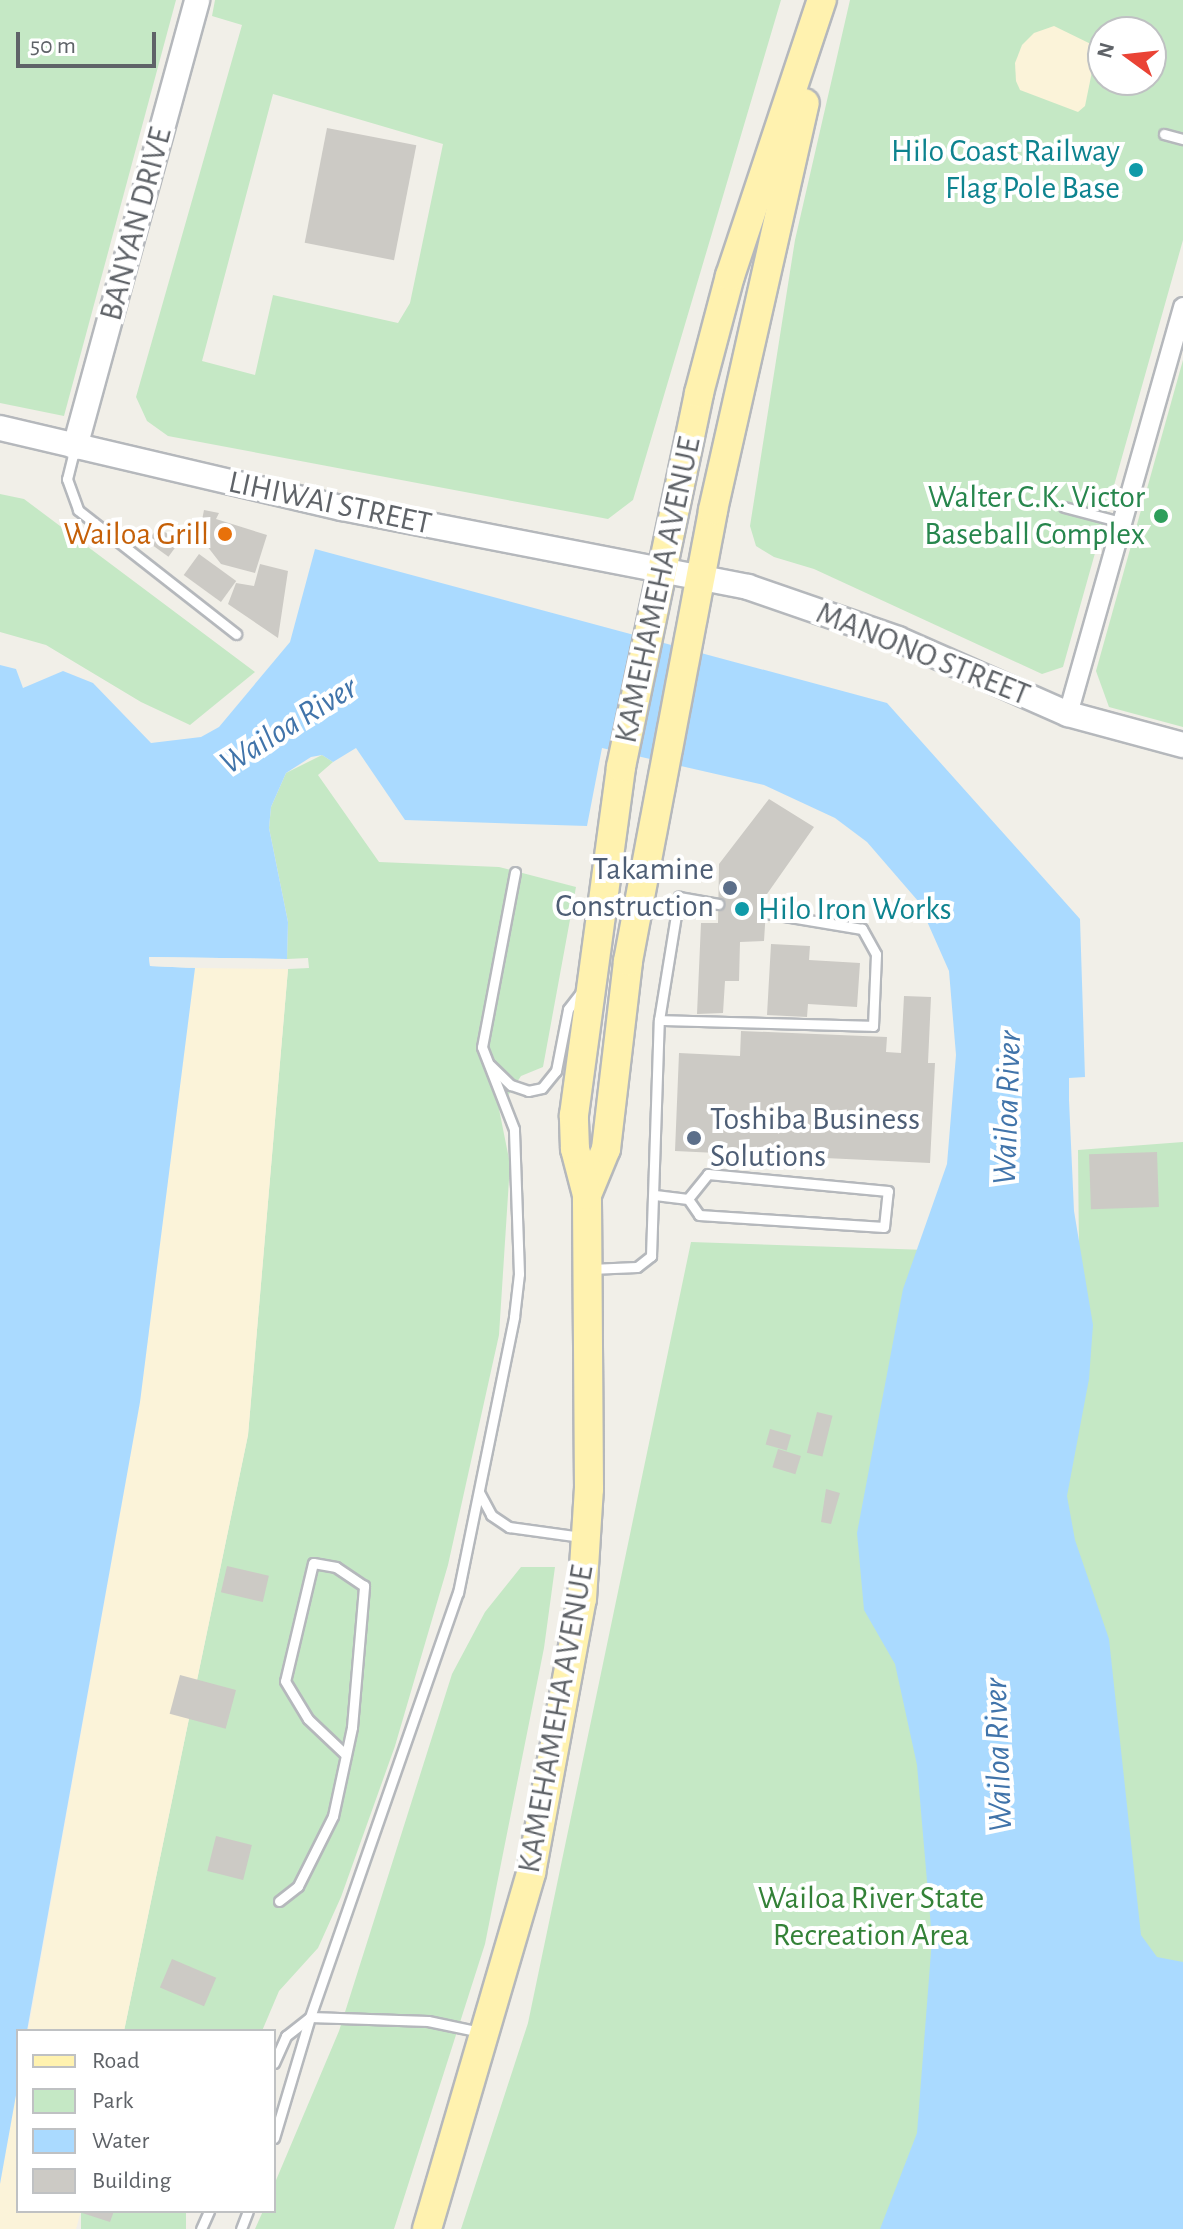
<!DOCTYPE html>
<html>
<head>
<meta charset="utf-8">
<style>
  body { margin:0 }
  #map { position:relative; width:1183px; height:2229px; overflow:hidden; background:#f1efe8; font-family:"Alegreya Sans",sans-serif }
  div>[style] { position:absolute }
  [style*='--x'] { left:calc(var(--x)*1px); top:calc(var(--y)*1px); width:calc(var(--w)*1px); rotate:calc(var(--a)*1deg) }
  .green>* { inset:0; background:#c5e8c5; transform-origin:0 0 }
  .sand>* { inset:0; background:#fbf3d9 }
  .water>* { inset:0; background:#aadaff }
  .pier>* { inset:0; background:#f1efe8 }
  .building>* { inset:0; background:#cccac5; transform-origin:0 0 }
  .roads { filter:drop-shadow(2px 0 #b5b8bc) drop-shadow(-2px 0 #b5b8bc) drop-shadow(0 2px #b5b8bc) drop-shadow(0 -2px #b5b8bc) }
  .lane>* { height:9px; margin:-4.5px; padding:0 4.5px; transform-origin:4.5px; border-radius:4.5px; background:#fff }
  .street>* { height:18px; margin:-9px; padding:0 9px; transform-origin:9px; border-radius:9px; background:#fff }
  .secondary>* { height:24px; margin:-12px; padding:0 12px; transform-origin:12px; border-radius:12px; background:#fff }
  .primary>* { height:28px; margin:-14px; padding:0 14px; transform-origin:14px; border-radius:14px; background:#fff2af }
  .dots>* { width:22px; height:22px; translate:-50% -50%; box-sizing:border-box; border:4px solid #fff; border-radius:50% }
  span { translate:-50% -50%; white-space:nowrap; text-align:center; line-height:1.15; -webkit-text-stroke:8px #fff; paint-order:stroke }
  .culture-label { font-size:32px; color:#0d838f }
  .right { translate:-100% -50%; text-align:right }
  .left { translate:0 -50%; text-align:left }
  .street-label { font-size:32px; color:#5f6368 }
  .leisure-label { font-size:32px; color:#27864d }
  .food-label { font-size:32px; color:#c56008 }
  .service-label { font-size:32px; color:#4e5e75 }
  .park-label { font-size:32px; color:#348238 }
  .water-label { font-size:34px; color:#4174aa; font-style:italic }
  .legend { position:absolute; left:16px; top:2029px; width:260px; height:184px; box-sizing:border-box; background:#fff; border:2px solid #bfc1c3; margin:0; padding:10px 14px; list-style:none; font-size:24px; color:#5f6368 }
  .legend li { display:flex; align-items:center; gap:16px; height:40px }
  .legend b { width:40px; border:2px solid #bfc1c3 }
  .north { position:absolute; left:1087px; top:16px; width:80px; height:80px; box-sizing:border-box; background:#fff; border:2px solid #bfc1c3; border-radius:50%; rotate:285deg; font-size:22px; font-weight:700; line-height:32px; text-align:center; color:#5f6368 }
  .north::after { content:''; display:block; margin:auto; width:28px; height:36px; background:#ea4335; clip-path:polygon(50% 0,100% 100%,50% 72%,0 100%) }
  .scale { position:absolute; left:16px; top:32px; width:140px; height:36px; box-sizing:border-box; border:4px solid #5f6368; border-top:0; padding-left:10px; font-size:24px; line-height:28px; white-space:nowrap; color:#5f6368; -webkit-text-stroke:6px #fff; paint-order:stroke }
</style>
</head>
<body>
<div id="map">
  <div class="green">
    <div style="clip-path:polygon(0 0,176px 0,64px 416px,0 403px)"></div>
    <div style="clip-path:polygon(evenodd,215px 0,781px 0,633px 500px,608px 519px,168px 436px,147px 421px,136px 397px,242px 25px,212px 16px,215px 0,273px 94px,443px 144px,410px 303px,398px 323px,273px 295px,255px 375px,202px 361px,273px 94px)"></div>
    <div style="clip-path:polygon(evenodd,850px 0,1183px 0,1183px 240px,1063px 667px,1042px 674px,814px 569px,774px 557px,756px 546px,750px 526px,795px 240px,850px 0,1103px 32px,1151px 32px,1151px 80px,1103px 80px,1103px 32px)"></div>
    <div style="clip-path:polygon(1183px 360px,1183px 727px,1109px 707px,1096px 671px)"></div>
    <div style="clip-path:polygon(0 494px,24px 499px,255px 672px,190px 725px,141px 702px,46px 645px,0 632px)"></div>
    <div style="clip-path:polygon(322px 755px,333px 762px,318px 775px,379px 862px,499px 867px,576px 887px,543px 1067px,521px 1076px,499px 1109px,510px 1164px,499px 1335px,448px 1565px,395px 1746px,341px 1897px,318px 1948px,279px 1991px,262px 2031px,124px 2031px,248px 1435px,288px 969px,309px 968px,308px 958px,287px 959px,288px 922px,269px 828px,271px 807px,286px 773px)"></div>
    <div style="clip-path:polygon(1183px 1142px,1183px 2229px,461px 2229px,528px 2023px,691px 1242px,1079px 1255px,1078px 1150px)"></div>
    <div style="clip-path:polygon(521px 1567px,555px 1567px,544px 1648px,485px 1944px,394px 2229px,255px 2229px,263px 2211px,274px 2211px,274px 2185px,339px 2031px,452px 1674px,485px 1612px)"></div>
    <div style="left:81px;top:2211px;width:105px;height:19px"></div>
  </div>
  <div class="sand">
    <div style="clip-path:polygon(1054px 26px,1097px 47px,1085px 106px,1078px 112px,1020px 90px,1016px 81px,1015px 63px,1022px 45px,1034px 33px)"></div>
    <div style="clip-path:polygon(195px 968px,288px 969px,248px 1435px,124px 2031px,28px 2031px,140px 1402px)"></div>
    <div style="clip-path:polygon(18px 2084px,18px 2211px,81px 2211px,76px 2229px,0 2229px,0 2184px)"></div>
  </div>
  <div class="water">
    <div style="clip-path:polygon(315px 549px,887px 703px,1080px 919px,1085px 1077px,1069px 1078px,1069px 1100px,1074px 1211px,1093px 1325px,1089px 1379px,1067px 1496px,1075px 1540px,1109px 1639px,1141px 1935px,1157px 1957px,1183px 1962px,1183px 2229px,880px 2229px,917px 2133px,932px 1939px,917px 1765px,895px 1664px,864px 1610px,857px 1533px,903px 1289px,947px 1164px,956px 1055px,949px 971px,918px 901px,867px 842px,835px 818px,764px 785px,602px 748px,587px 826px,405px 820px,356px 748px,333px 762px,322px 755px,311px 757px,286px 773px,271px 807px,269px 828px,288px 922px,287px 959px,149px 957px,150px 966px,195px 968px,140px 1402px,27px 2031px,18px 2031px,18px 2084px,0 2184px,0 665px,16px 669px,23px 688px,63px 671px,93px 683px,151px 743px,201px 737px,219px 727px,290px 642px)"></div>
  </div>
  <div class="pier">
    <div style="clip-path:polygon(149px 957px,287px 959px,291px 959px,287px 963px,154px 961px,195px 968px,150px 966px)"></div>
  </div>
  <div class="building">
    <div style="left:327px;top:128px;width:91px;height:117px;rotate:11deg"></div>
    <div style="clip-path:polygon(204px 510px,219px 513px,216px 519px,267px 535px,255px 573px,221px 564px,207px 546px,197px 545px)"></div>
    <div style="left:158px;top:527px;width:26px;height:18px;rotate:36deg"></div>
    <div style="left:199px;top:554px;width:46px;height:26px;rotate:36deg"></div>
    <div style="clip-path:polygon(260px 564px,288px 571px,278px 638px,228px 604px,236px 583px,254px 586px)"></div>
    <div style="clip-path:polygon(769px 799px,814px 827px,767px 894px,764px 941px,740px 942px,739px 981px,725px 981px,723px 1013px,697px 1014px,701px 923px,718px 923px,719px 864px)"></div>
    <div style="clip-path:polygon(771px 944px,810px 946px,809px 960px,860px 963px,857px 1007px,808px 1004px,807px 1017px,767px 1015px)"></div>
    <div style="clip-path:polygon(904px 996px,931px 997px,928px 1063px,935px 1063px,930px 1163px,675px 1151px,679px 1053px,740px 1056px,741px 1031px,887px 1037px,886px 1052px,901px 1053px)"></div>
    <div style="left:1157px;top:1152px;width:55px;height:68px;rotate:88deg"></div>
    <div style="left:817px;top:1412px;width:16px;height:42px;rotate:14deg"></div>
    <div style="left:770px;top:1429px;width:22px;height:16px;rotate:16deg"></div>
    <div style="left:778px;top:1449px;width:24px;height:19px;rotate:17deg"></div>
    <div style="clip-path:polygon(826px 1489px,840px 1493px,831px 1524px,821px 1522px)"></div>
    <div style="left:227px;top:1566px;width:43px;height:27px;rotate:13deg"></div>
    <div style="left:180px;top:1675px;width:58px;height:40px;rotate:15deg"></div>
    <div style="left:216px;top:1836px;width:37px;height:36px;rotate:14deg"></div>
    <div style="left:172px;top:1959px;width:48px;height:31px;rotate:23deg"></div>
    <div style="clip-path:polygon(76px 2211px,114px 2211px,110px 2222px)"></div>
  </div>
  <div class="roads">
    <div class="lane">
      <div style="--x:1164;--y:134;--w:20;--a:15"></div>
      <div style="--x:75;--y:447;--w:33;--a:104"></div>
      <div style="--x:67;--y:479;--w:33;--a:70"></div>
      <div style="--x:78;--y:510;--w:201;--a:38.1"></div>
      <div style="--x:1064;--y:507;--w:63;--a:14.7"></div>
      <div style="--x:659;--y:1020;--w:214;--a:1.6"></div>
      <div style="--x:873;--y:1026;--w:72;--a:-87.6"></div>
      <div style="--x:876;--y:954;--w:29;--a:-119"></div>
      <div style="--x:862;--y:929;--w:97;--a:-170.5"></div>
      <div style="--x:490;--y:1065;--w:29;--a:44"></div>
      <div style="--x:511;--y:1085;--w:18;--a:19"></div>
      <div style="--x:528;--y:1091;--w:14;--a:-12"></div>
      <div style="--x:542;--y:1088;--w:22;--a:-51"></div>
      <div style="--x:556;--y:1071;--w:63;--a:-79"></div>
      <div style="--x:568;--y:1009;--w:23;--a:-52"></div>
      <div style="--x:655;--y:1195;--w:33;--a:7"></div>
      <div style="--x:688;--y:1199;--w:19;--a:55"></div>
      <div style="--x:699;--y:1215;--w:185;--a:3.7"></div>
      <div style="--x:884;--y:1227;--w:36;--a:-84"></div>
      <div style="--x:888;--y:1191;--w:181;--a:-174.6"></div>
      <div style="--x:708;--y:1174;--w:32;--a:129"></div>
      <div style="--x:590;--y:1269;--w:47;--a:-2.4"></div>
      <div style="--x:637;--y:1267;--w:18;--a:-38"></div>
      <div style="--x:651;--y:1256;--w:236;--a:-88.1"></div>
      <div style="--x:659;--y:1020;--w:125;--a:-80.8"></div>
      <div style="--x:679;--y:897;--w:40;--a:10"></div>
      <div style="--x:479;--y:1492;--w:26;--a:62"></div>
      <div style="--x:491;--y:1515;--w:22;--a:34"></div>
      <div style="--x:509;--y:1527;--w:73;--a:7.9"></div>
      <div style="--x:279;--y:1901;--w:24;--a:-38"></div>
      <div style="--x:298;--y:1886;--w:78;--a:-63.4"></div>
      <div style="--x:333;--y:1816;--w:91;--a:-77.9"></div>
      <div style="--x:352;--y:1727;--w:142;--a:-85.1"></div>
      <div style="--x:364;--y:1586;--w:34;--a:-146"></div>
      <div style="--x:336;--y:1567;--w:23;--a:-170"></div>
      <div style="--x:313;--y:1563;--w:121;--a:103.3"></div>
      <div style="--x:285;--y:1681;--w:44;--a:58.8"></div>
      <div style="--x:308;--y:1719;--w:52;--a:43.5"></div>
      <div style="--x:274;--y:2063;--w:30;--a:-66"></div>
      <div style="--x:286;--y:2036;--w:31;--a:-38"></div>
      <div style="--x:310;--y:2017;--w:118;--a:1.9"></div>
      <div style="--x:428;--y:2021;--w:53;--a:11.9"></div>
      <div style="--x:274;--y:2138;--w:126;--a:-73.4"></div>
      <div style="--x:310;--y:2017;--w:449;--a:-70.8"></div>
      <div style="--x:458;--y:1593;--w:282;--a:-78.5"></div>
      <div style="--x:514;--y:1317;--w:43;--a:-83.4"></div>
      <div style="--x:519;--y:1274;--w:145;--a:-92"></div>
      <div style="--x:514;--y:1129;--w:88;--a:-111.3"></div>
      <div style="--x:482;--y:1047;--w:178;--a:-79.3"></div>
      <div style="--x:201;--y:2229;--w:20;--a:-66"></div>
      <div style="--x:241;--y:2229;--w:19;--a:-69"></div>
    </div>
    <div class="street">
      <div style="--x:1068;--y:714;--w:423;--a:-74.2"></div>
    </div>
    <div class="secondary">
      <div style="--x:0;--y:428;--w:351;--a:13.2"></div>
      <div style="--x:342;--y:508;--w:414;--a:11"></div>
      <div style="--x:748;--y:587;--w:159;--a:19.1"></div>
      <div style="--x:898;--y:639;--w:186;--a:23.8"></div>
      <div style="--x:1068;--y:714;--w:119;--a:15.1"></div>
      <div style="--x:75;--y:447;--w:463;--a:-74.7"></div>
    </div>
    <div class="primary">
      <div style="--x:587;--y:1195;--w:50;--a:-67.6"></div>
      <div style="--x:606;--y:1149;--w:189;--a:-83.3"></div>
      <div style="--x:628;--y:961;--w:459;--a:-79.3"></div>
      <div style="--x:713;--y:510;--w:417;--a:-77.3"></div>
      <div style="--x:427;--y:2229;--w:371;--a:-73.7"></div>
      <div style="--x:531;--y:1873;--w:279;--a:-79.5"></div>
      <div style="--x:582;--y:1599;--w:110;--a:-86.4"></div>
      <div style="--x:589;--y:1489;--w:294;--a:-90.4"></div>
      <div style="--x:587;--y:1195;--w:48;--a:-104.6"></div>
      <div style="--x:575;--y:1149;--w:34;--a:-92"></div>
      <div style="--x:574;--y:1115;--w:351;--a:-82.3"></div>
      <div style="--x:621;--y:767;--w:382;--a:-78.2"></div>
      <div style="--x:699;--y:393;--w:121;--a:-75.2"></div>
      <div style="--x:730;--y:276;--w:291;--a:-71.6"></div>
    </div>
  </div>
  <div class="dots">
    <div style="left:1136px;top:170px;background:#0f9aa8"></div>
    <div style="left:1161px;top:516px;background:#2e9e5b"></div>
    <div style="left:225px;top:534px;background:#e8710a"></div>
    <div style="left:730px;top:888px;background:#5c6f8a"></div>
    <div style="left:742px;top:909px;background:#0f9aa8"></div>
    <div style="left:694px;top:1138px;background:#5c6f8a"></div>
  </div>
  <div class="culture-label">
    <span class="right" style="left:1120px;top:170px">Hilo Coast Railway<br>Flag Pole Base</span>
    <span class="left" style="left:758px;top:909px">Hilo Iron Works</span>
  </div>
  <div class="street-label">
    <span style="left:136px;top:224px;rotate:-75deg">BANYAN DRIVE</span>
    <span style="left:330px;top:503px;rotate:12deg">LIHIWAI STREET</span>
    <span style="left:658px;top:590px;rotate:-78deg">KAMEHAMEHA AVENUE</span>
    <span style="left:923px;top:654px;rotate:22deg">MANONO STREET</span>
    <span style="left:556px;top:1719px;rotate:-80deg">KAMEHAMEHA AVENUE</span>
  </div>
  <div class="leisure-label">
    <span class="right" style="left:1145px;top:516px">Walter C.K. Victor<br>Baseball Complex</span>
  </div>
  <div class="food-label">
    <span class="right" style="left:209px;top:534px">Wailoa Grill</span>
  </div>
  <div class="service-label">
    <span class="right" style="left:714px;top:888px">Takamine<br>Construction</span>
    <span class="left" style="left:710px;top:1138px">Toshiba Business<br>Solutions</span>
  </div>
  <div class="park-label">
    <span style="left:871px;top:1917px">Wailoa River State<br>Recreation Area</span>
  </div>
  <div class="water-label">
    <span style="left:289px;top:726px;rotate:-32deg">Wailoa River</span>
    <span style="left:1008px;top:1108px;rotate:-88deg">Wailoa River</span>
    <span style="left:999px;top:1755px;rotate:-92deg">Wailoa River</span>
  </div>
  <ul class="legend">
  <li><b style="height:10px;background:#fff2af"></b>Road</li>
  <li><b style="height:22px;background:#c5e8c5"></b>Park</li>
  <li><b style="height:22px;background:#aadaff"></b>Water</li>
  <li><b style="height:22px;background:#cccac5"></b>Building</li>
  </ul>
  <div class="north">N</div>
  <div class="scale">50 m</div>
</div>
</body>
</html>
